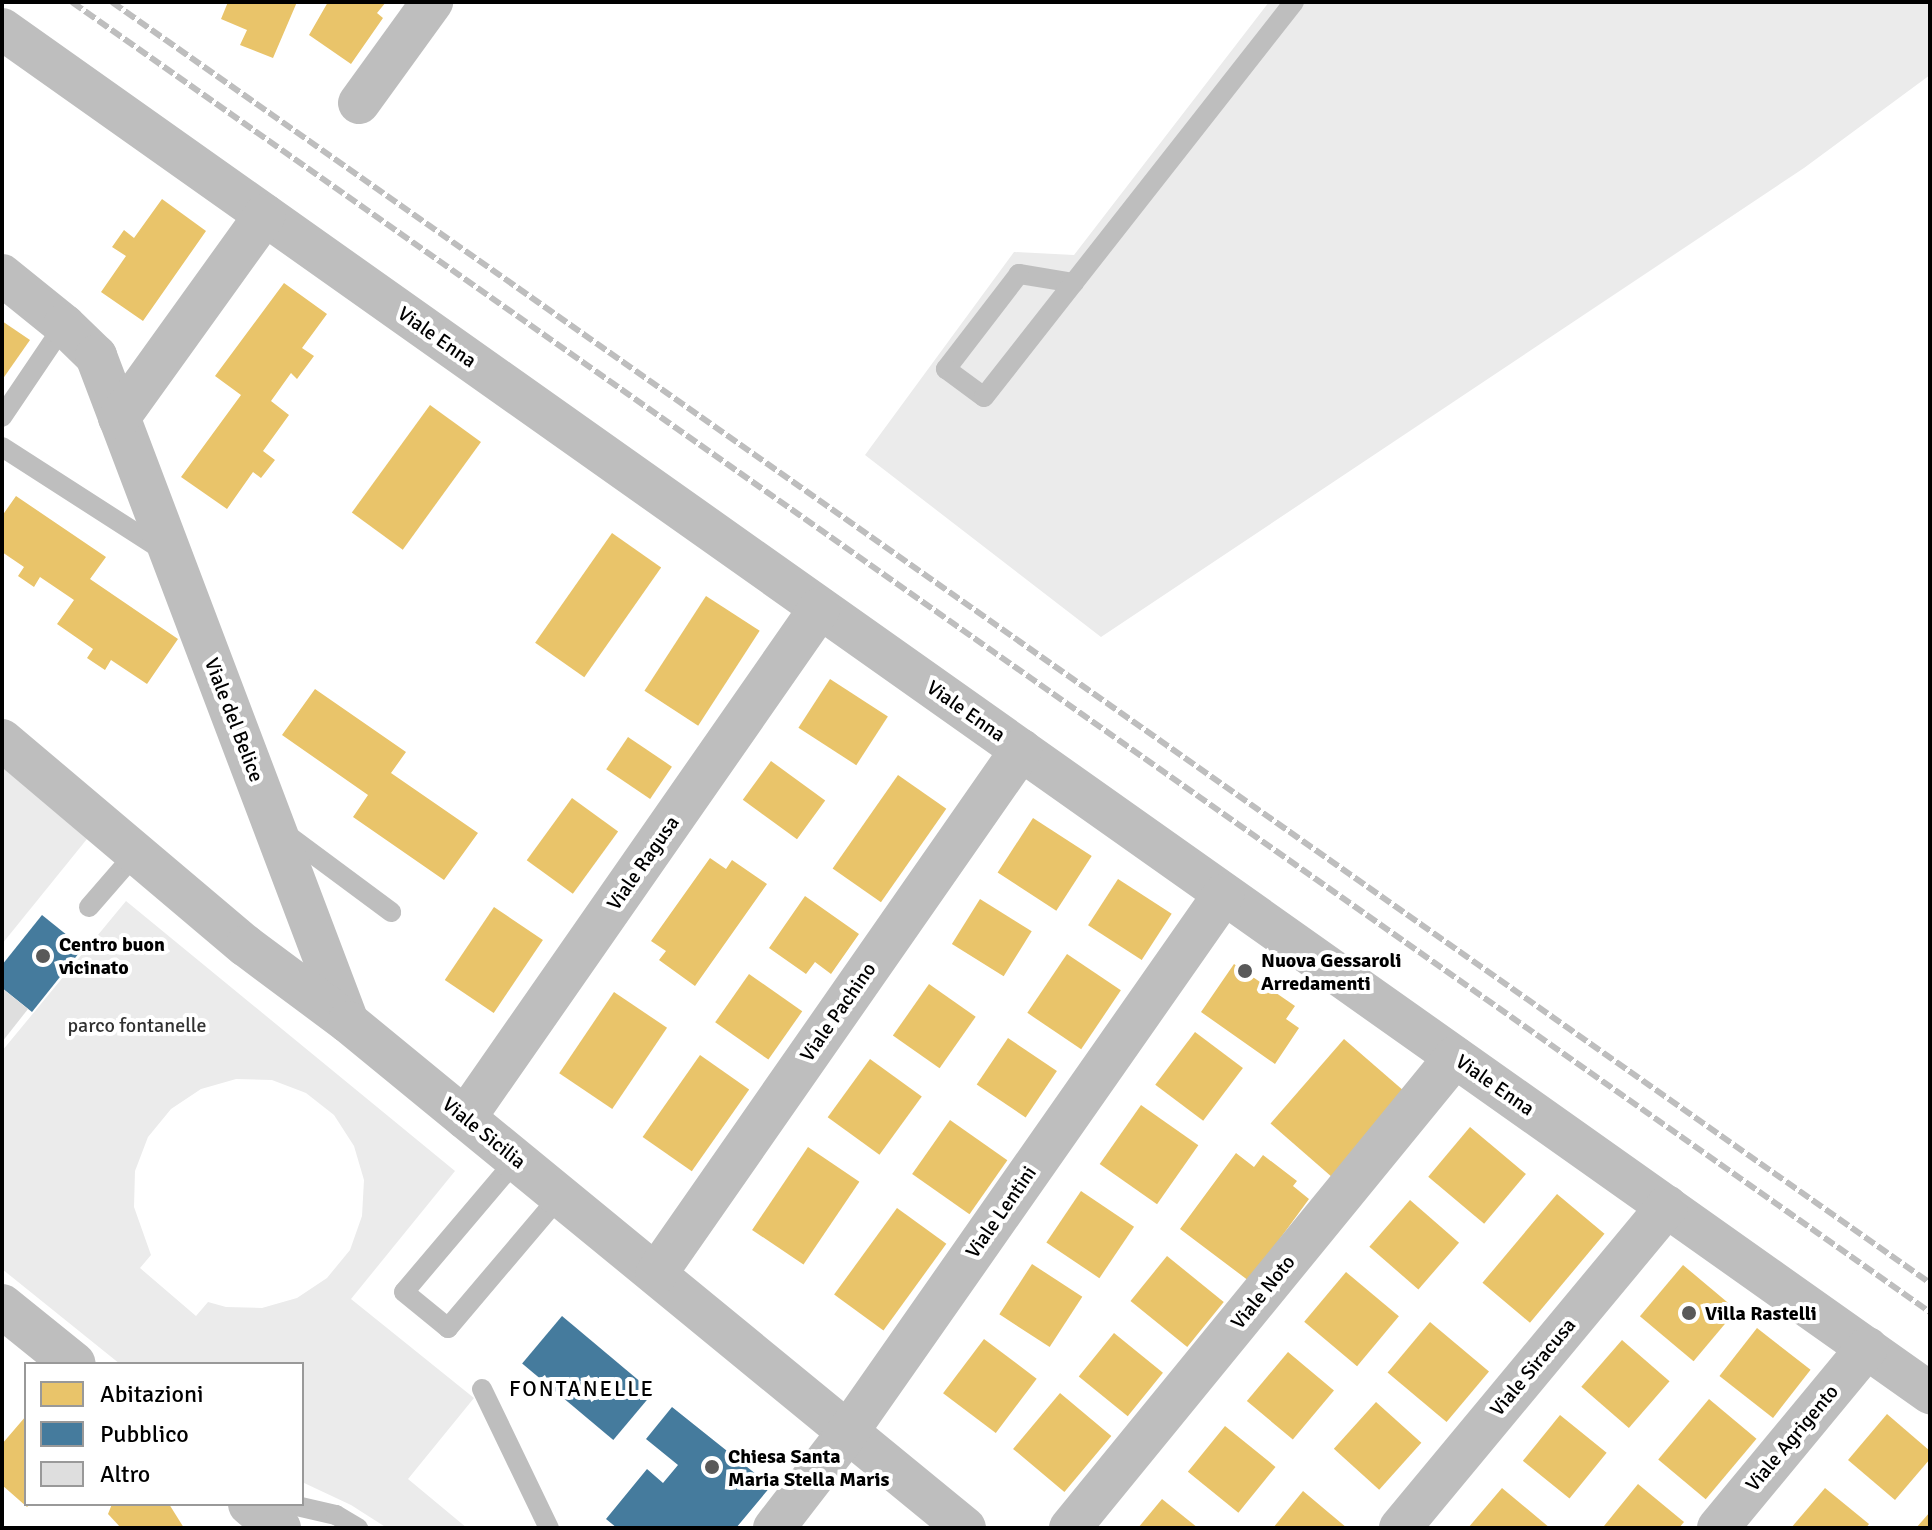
<!DOCTYPE html>
<html>
<head>
<meta charset="utf-8">
<style>
  body { margin:0 }
  #map { position:relative; width:1932px; height:1530px; overflow:hidden; background:#fff; font-family:Signika,sans-serif }
  div>[style] { position:absolute }
  [style*='--x'] { left:calc(var(--x)*1px); top:calc(var(--y)*1px); width:calc(var(--w)*1px); rotate:calc(var(--a)*1deg) }
  .green>* { inset:0; background:#ebebeb }
  .homes>* { inset:0; background:#e9c46a; transform-origin:0 0 }
  .public>* { inset:0; background:#457b9d; transform-origin:0 0 }
  .building>* { inset:0; background:#dedede }
  .lane>* { height:20px; margin:-10px; padding:0 10px; transform-origin:10px; border-radius:10px; background:#bebebe }
  .street>* { height:42px; margin:-21px; padding:0 21px; transform-origin:21px; border-radius:21px; background:#bebebe }
  .primary>* { height:44px; margin:-22px; padding:0 22px; transform-origin:22px; border-radius:22px; background:#bebebe }
  .rail>* { height:6px; margin-top:-3px; transform-origin:0; background:repeating-linear-gradient(90deg,#bebebe 0 12px,transparent 0 16px) }
  .dots>* { width:22px; height:22px; translate:-50% -50%; box-sizing:border-box; border:4px solid #fff; border-radius:50% }
  span { translate:-50% -50%; white-space:nowrap; text-align:center; line-height:1.15; -webkit-text-stroke:8px #fff; paint-order:stroke }
  .street-label { font-size:20px; color:#000 }
  .poi-label { font-size:20px; color:#000; font-weight:700 }
  .left { translate:0 -50%; text-align:left }
  .park-label { font-size:20px; color:#313131 }
  .neighbourhood-label { font-size:22px; color:#000; letter-spacing:2px }
  .frame { position:absolute; inset:0; border:4px solid #000; pointer-events:none }
  .legend { position:absolute; left:24px; top:1362px; width:280px; height:144px; box-sizing:border-box; background:#fff; border:2px solid #999; margin:0; padding:10px 14px; list-style:none; font-size:24px; color:#000 }
  .legend li { display:flex; align-items:center; gap:16px; height:40px }
  .legend b { width:40px; border:2px solid #999 }
</style>
</head>
<body>
<div id="map">
  <div class="green">
    <div style="clip-path:polygon(1269px 2px,1930px 2px,1930px 75px,1804px 168px,1101px 637px,865px 455px,1014px 252px,1074px 255px)"></div>
    <div style="clip-path:polygon(2px 757px,91px 834px,2px 944px)"></div>
    <div style="clip-path:polygon(evenodd,126px 901px,455px 1171px,351px 1299px,474px 1398px,408px 1479px,467px 1528px,387px 1528px,351px 1505px,302px 1482px,302px 1364px,120px 1364px,2px 1269px,2px 1051px,126px 901px,236px 1079px,272px 1080px,306px 1093px,334px 1115px,354px 1146px,364px 1180px,362px 1216px,350px 1250px,327px 1278px,297px 1298px,262px 1308px,226px 1307px,208px 1302px,196px 1316px,140px 1268px,151px 1255px,134px 1207px,135px 1171px,148px 1137px,171px 1109px,201px 1089px,236px 1079px)"></div>
  </div>
  <div class="homes">
    <div style="clip-path:polygon(228px 2px,297px 2px,273px 58px,240px 45px,247px 30px,221px 19px)"></div>
    <div style="clip-path:polygon(328px 2px,386px 2px,377px 13px,383px 18px,351px 64px,309px 35px)"></div>
    <div style="clip-path:polygon(162px 199px,206px 231px,143px 321px,101px 292px,126px 256px,112px 247px,124px 230px,134px 238px)"></div>
    <div style="clip-path:polygon(284px 283px,327px 314px,302px 348px,314px 356px,297px 379px,291px 373px,271px 401px,289px 415px,263px 451px,275px 460px,261px 478px,253px 472px,227px 509px,181px 477px,241px 395px,215px 376px)"></div>
    <div style="clip-path:polygon(2px 321px,30px 340px,2px 380px)"></div>
    <div style="left:430px;top:405px;width:63px;height:133px;rotate:36deg"></div>
    <div style="clip-path:polygon(16px 496px,106px 557px,90px 579px,178px 639px,147px 684px,111px 660px,105px 670px,87px 658px,93px 649px,57px 624px,74px 600px,40px 577px,34px 587px,18px 576px,24px 567px,2px 552px,2px 516px)"></div>
    <div style="left:612px;top:533px;width:60px;height:134px;rotate:35deg"></div>
    <div style="left:706px;top:596px;width:64px;height:113px;rotate:33deg"></div>
    <div style="left:830px;top:679px;width:69px;height:58px;rotate:33deg"></div>
    <div style="clip-path:polygon(315px 689px,406px 752px,391px 773px,478px 833px,444px 880px,353px 817px,368px 795px,282px 735px)"></div>
    <div style="left:628px;top:737px;width:53px;height:39px;rotate:34deg"></div>
    <div style="left:771px;top:761px;width:67px;height:48px;rotate:36deg"></div>
    <div style="left:898px;top:775px;width:59px;height:114px;rotate:35deg"></div>
    <div style="left:572px;top:798px;width:57px;height:77px;rotate:36deg"></div>
    <div style="left:1033px;top:818px;width:70px;height:65px;rotate:33deg"></div>
    <div style="clip-path:polygon(710px 858px,726px 869px,732px 860px,767px 884px,695px 986px,659px 960px,666px 951px,651px 941px)"></div>
    <div style="left:1118px;top:879px;width:64px;height:55px;rotate:33deg"></div>
    <div style="clip-path:polygon(805px 896px,859px 934px,831px 974px,815px 962px,806px 974px,769px 948px)"></div>
    <div style="left:980px;top:899px;width:61px;height:53px;rotate:32deg"></div>
    <div style="left:494px;top:907px;width:59px;height:88px;rotate:34deg"></div>
    <div style="left:1067px;top:954px;width:65px;height:71px;rotate:34deg"></div>
    <div style="clip-path:polygon(1234px 964px,1295px 1006px,1286px 1019px,1299px 1028px,1275px 1064px,1201px 1012px)"></div>
    <div style="left:749px;top:974px;width:65px;height:59px;rotate:35deg"></div>
    <div style="left:929px;top:984px;width:57px;height:63px;rotate:35deg"></div>
    <div style="left:614px;top:992px;width:64px;height:98px;rotate:34deg"></div>
    <div style="left:1195px;top:1032px;width:60px;height:66px;rotate:37deg"></div>
    <div style="left:1008px;top:1038px;width:59px;height:56px;rotate:34deg"></div>
    <div style="left:1344px;top:1039px;width:84px;height:112px;rotate:41deg"></div>
    <div style="left:700px;top:1055px;width:60px;height:100px;rotate:35deg"></div>
    <div style="left:870px;top:1059px;width:64px;height:72px;rotate:36deg"></div>
    <div style="left:1141px;top:1105px;width:70px;height:72px;rotate:35deg"></div>
    <div style="left:950px;top:1120px;width:70px;height:66px;rotate:35deg"></div>
    <div style="left:1470px;top:1127px;width:73px;height:65px;rotate:40deg"></div>
    <div style="left:808px;top:1147px;width:62px;height:100px;rotate:34deg"></div>
    <div style="clip-path:polygon(1236px 1153px,1254px 1167px,1263px 1155px,1297px 1181px,1293px 1186px,1309px 1199px,1249px 1281px,1180px 1229px)"></div>
    <div style="left:1081px;top:1191px;width:64px;height:62px;rotate:34deg"></div>
    <div style="left:1557px;top:1194px;width:62px;height:116px;rotate:40deg"></div>
    <div style="left:1410px;top:1200px;width:65px;height:62px;rotate:41deg"></div>
    <div style="left:897px;top:1208px;width:61px;height:107px;rotate:36deg"></div>
    <div style="left:1167px;top:1256px;width:73px;height:58px;rotate:39deg"></div>
    <div style="left:1032px;top:1264px;width:60px;height:60px;rotate:33deg"></div>
    <div style="left:1683px;top:1265px;width:70px;height:67px;rotate:40deg"></div>
    <div style="left:1346px;top:1272px;width:69px;height:65px;rotate:40deg"></div>
    <div style="left:1430px;top:1322px;width:77px;height:66px;rotate:40deg"></div>
    <div style="left:1757px;top:1328px;width:68px;height:61px;rotate:38deg"></div>
    <div style="left:1114px;top:1333px;width:63px;height:56px;rotate:39deg"></div>
    <div style="left:984px;top:1339px;width:66px;height:68px;rotate:37deg"></div>
    <div style="left:1622px;top:1340px;width:63px;height:62px;rotate:41deg"></div>
    <div style="left:1288px;top:1352px;width:60px;height:64px;rotate:40deg"></div>
    <div style="left:1060px;top:1393px;width:67px;height:73px;rotate:40deg"></div>
    <div style="left:1709px;top:1399px;width:62px;height:79px;rotate:40deg"></div>
    <div style="left:1376px;top:1402px;width:61px;height:63px;rotate:42deg"></div>
    <div style="clip-path:polygon(1887px 1414px,1930px 1451px,1930px 1459px,1895px 1500px,1848px 1460px)"></div>
    <div style="left:1560px;top:1415px;width:60px;height:59px;rotate:39deg"></div>
    <div style="clip-path:polygon(26px 1416px,26px 1504px,30px 1504px,27px 1507px,2px 1485px,2px 1444px)"></div>
    <div style="left:1225px;top:1426px;width:65px;height:59px;rotate:39deg"></div>
    <div style="clip-path:polygon(1638px 1484px,1684px 1522px,1679px 1528px,1604px 1526px)"></div>
    <div style="clip-path:polygon(1502px 1488px,1550px 1528px,1468px 1528px)"></div>
    <div style="clip-path:polygon(1825px 1488px,1869px 1524px,1866px 1528px,1791px 1528px)"></div>
    <div style="clip-path:polygon(1303px 1491px,1347px 1528px,1273px 1528px)"></div>
    <div style="clip-path:polygon(1162px 1499px,1198px 1528px,1138px 1528px)"></div>
    <div style="clip-path:polygon(112px 1504px,169px 1504px,184px 1528px,121px 1528px,108px 1514px)"></div>
    <div style="clip-path:polygon(1930px 1512px,1930px 1528px,1916px 1528px)"></div>
  </div>
  <div class="public">
    <div style="clip-path:polygon(42px 915px,83px 948px,32px 1012px,2px 988px,2px 965px)"></div>
    <div style="left:562px;top:1316px;width:119px;height:62px;rotate:40deg"></div>
    <div style="clip-path:polygon(672px 1407px,771px 1486px,736px 1528px,617px 1528px,606px 1519px,647px 1469px,663px 1483px,678px 1465px,646px 1439px)"></div>
  </div>
  <div class="building">
    <div style="clip-path:polygon(2px 988px,28px 1009px,2px 1042px)"></div>
  </div>
  <div class="lane">
    <div style="--x:1074;--y:283;--w:56;--a:-170.7"></div>
    <div style="--x:1019;--y:274;--w:120;--a:127.5"></div>
    <div style="--x:946;--y:369;--w:47;--a:36.4"></div>
    <div style="--x:984;--y:397;--w:502;--a:-51.87"></div>
    <div style="--x:2;--y:417;--w:111;--a:-56"></div>
    <div style="--x:2;--y:447;--w:193;--a:32.7"></div>
    <div style="--x:282;--y:831;--w:136;--a:36.6"></div>
    <div style="--x:89;--y:907;--w:72;--a:-49"></div>
    <div style="--x:516;--y:1160;--w:173;--a:130.3"></div>
    <div style="--x:404;--y:1292;--w:57;--a:39.3"></div>
    <div style="--x:448;--y:1328;--w:173;--a:-49.7"></div>
    <div style="--x:482;--y:1389;--w:154;--a:64.3"></div>
    <div style="--x:288;--y:1504;--w:49;--a:12.9"></div>
    <div style="--x:336;--y:1515;--w:26;--a:31"></div>
  </div>
  <div class="street">
    <div style="--x:2;--y:29;--w:2362;--a:35.28"></div>
    <div style="--x:359;--y:103;--w:125;--a:-54.1"></div>
    <div style="--x:2;--y:275;--w:80;--a:38.9"></div>
    <div style="--x:64;--y:325;--w:45;--a:44.1"></div>
    <div style="--x:96;--y:356;--w:712;--a:69.27"></div>
    <div style="--x:119;--y:418;--w:250;--a:-54.3"></div>
    <div style="--x:2;--y:740;--w:319;--a:40.2"></div>
    <div style="--x:246;--y:946;--w:127;--a:36.7"></div>
    <div style="--x:348;--y:1022;--w:798;--a:39.36"></div>
    <div style="--x:465;--y:1118;--w:621;--a:-55.16"></div>
    <div style="--x:656;--y:1274;--w:639;--a:-55.14"></div>
    <div style="--x:774;--y:1528;--w:111;--a:-52.3"></div>
    <div style="--x:842;--y:1440;--w:666;--a:-55.02"></div>
    <div style="--x:1070;--y:1528;--w:608;--a:-50.74"></div>
    <div style="--x:1400;--y:1528;--w:418;--a:-50.3"></div>
    <div style="--x:1718;--y:1528;--w:234;--a:-50.4"></div>
  </div>
  <div class="primary">
    <div style="--x:2;--y:1306;--w:92;--a:38.9"></div>
    <div style="--x:250;--y:1504;--w:38;--a:40"></div>
  </div>
  <div class="rail">
    <div style="--x:72;--y:2;--w:2273;--a:35.19"></div>
    <div style="--x:112;--y:2;--w:2224;--a:35.17"></div>
  </div>
  <div class="dots">
    <div style="left:43px;top:956px;background:#595959"></div>
    <div style="left:1245px;top:971px;background:#595959"></div>
    <div style="left:1689px;top:1313px;background:#595959"></div>
    <div style="left:712px;top:1467px;background:#595959"></div>
  </div>
  <div class="street-label">
    <span style="left:437px;top:337px;rotate:35deg">Viale Enna</span>
    <span style="left:966px;top:711px;rotate:35deg">Viale Enna</span>
    <span style="left:234px;top:720px;rotate:69deg">Viale del Belice</span>
    <span style="left:643px;top:863px;rotate:-55deg">Viale Ragusa</span>
    <span style="left:838px;top:1012px;rotate:-55deg">Viale Pachino</span>
    <span style="left:1495px;top:1085px;rotate:35deg">Viale Enna</span>
    <span style="left:484px;top:1133px;rotate:39deg">Viale Sicilia</span>
    <span style="left:1001px;top:1212px;rotate:-55deg">Viale Lentini</span>
    <span style="left:1263px;top:1292px;rotate:-51deg">Viale Noto</span>
    <span style="left:1533px;top:1367px;rotate:-50deg">Viale Siracusa</span>
    <span style="left:1792px;top:1438px;rotate:-50deg">Viale Agrigento</span>
  </div>
  <div class="poi-label">
    <span class="left" style="left:59px;top:956px">Centro buon<br>vicinato</span>
    <span class="left" style="left:1261px;top:972px">Nuova Gessaroli<br>Arredamenti</span>
    <span class="left" style="left:1705px;top:1313px">Villa Rastelli</span>
    <span class="left" style="left:728px;top:1468px">Chiesa Santa<br>Maria Stella Maris</span>
  </div>
  <div class="park-label">
    <span style="left:137px;top:1025px">parco fontanelle</span>
  </div>
  <div class="neighbourhood-label">
    <span style="left:582px;top:1389px">FONTANELLE</span>
  </div>
  <div class="frame"></div>
  <ul class="legend">
  <li><b style="height:22px;background:#e9c46a"></b>Abitazioni</li>
  <li><b style="height:22px;background:#457b9d"></b>Pubblico</li>
  <li><b style="height:22px;background:#dedede"></b>Altro</li>
  </ul>
</div>
</body>
</html>
